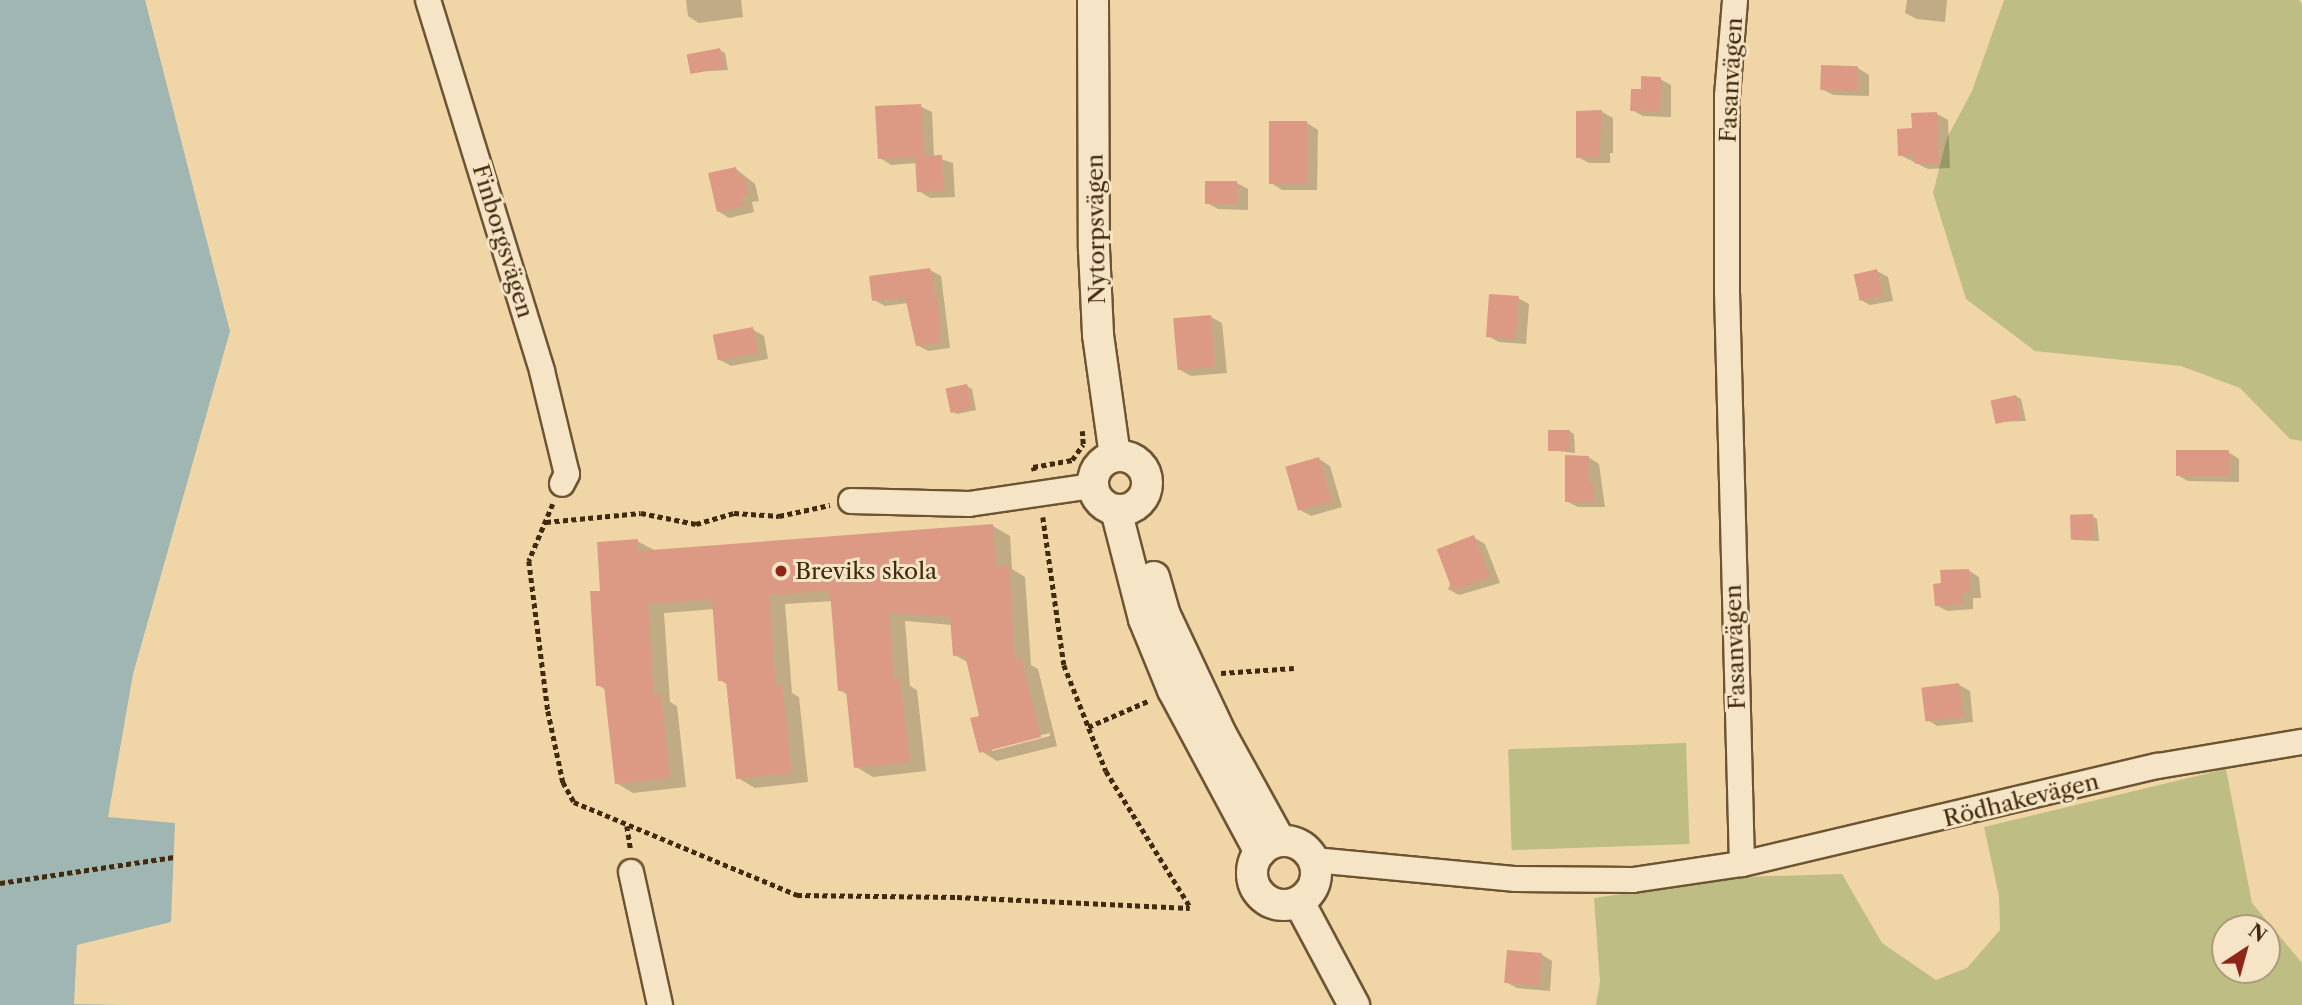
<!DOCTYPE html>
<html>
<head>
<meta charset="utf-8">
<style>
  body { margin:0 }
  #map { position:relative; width:2302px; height:1005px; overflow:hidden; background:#f0d6a6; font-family:"Libre Caslon Text",serif }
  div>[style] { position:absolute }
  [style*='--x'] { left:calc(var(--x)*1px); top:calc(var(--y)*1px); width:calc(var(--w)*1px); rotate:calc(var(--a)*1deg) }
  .green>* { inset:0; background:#bebd83; transform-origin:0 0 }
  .water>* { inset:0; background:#9fb6b2 }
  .shadow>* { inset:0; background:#0003 }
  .building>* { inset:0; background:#dc9a85; transform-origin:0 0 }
  .path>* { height:4.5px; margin-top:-2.25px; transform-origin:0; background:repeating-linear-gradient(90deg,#412a0d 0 5px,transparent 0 8.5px) }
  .roads { filter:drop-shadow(2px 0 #6d5533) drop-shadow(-2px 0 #6d5533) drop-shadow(0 2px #6d5533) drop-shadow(0 -2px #6d5533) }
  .minor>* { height:24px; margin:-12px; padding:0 12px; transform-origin:12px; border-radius:12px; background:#f5e4c5 }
  .tertiary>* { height:30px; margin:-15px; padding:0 15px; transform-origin:15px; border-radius:15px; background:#f5e4c5 }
  .tertiary>.ring { margin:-15px; padding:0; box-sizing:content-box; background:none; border:30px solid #f5e4c5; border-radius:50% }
  .dots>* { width:19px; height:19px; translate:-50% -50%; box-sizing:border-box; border:4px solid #f5e4c5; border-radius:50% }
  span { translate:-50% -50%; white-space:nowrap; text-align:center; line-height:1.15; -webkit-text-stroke:6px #f5e4c5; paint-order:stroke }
  .street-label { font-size:23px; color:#412a0d }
  .poi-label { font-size:23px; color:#412a0d }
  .left { translate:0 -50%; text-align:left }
  .north { position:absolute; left:2211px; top:914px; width:70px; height:70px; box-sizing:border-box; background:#f5e4c5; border:2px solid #ad9a7b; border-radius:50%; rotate:36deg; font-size:19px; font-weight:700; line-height:28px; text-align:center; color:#412a0d }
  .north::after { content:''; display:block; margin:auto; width:24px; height:32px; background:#8f2418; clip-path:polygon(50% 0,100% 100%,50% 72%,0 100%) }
</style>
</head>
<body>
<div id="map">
  <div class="green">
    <div style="clip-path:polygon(2004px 0,2299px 0,2302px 4px,2302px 441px,2290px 439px,2240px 388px,2181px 366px,2035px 351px,1966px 299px,1933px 193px,1947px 138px,1972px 91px)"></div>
    <div style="left:1686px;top:743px;width:101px;height:178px;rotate:88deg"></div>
    <div style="clip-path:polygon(evenodd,2226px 769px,2252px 903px,2302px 963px,2302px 1005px,1596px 1005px,1600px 982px,1594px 898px,1740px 877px,1842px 874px,1882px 943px,1936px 980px,1967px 968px,2000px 930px,1999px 896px,1984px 827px,2226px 769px,2225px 928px,2267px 928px,2267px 970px,2225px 970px,2225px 928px)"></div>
  </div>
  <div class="water">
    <div style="clip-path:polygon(0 0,145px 0,230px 331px,133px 674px,108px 817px,175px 823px,171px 922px,77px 945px,74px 1004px,122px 1005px,0 1005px)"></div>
  </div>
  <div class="shadow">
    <div style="clip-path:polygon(686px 0,741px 0,743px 17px,699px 23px,688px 16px)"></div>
    <div style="clip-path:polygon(1907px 0,1947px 0,1945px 22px,1917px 19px,1905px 13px)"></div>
    <div style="clip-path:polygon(720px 50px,725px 53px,728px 70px,692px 72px)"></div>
    <div style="clip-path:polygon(1858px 68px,1869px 75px,1869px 96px,1833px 95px,1822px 89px)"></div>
    <div style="clip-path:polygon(1660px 79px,1671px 85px,1671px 117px,1643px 116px,1632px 110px,1643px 91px)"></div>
    <div style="clip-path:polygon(920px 106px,932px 112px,934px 157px,953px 163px,955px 197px,930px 198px,919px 191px,918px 163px,891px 165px,880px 158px)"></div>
    <div style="clip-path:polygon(1602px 112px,1613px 118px,1613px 153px,1610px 153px,1610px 163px,1589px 163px,1578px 157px)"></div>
    <div style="clip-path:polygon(1937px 114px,1948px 120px,1950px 168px,1928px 169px,1900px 155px,1914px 130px)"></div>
    <div style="clip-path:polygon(1307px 123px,1318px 130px,1317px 190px,1282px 190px,1271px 183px)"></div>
    <div style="clip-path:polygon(736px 169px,755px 184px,759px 201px,752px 202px,754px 212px,729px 218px,718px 211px)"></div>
    <div style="clip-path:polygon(1237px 183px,1248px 189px,1248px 210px,1218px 209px,1207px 203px)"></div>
    <div style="clip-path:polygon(930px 270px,941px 276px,950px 348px,928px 351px,917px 345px,908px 303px,885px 306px,874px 300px)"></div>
    <div style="clip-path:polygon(1877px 271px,1888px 277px,1893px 301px,1870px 305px,1859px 299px)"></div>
    <div style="clip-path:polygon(1518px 298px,1529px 304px,1526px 344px,1499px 342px,1488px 336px)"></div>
    <div style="clip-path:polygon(1211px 317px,1222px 323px,1227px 373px,1191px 376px,1180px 370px)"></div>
    <div style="clip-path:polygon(752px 329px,764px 336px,768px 359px,731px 366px,720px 360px)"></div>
    <div style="clip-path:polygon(967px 386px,972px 389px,976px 410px,957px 414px,952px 411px)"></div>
    <div style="clip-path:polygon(2016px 396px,2021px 399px,2026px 421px,1997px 422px)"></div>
    <div style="clip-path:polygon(1569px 431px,1574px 434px,1575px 453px,1550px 450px)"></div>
    <div style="clip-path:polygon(2228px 452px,2239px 459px,2239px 482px,2188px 481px,2177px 475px)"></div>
    <div style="clip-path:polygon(1588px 457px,1599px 464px,1605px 507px,1578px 507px,1566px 501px)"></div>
    <div style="clip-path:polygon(1319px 459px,1330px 466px,1342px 507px,1311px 516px,1300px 510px)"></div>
    <div style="clip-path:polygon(2092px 516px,2097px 519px,2099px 541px,2073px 540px)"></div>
    <div style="clip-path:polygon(evenodd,993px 526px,1010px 536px,1012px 569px,1025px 577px,1031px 665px,1038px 669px,1057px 746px,997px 761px,981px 751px,981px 718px,969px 663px,955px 655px,952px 625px,905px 621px,910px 686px,917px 690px,926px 771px,873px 777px,856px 767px,848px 695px,839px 690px,833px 601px,785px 604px,792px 693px,799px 697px,808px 782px,755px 788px,738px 778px,728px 685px,720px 680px,715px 609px,664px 613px,670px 702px,677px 706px,686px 787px,633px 793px,616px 783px,606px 690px,598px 685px,602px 593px,637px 541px,656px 551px,993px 526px,1050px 733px,1050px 736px,992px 751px,992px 747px,1050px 733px)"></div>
    <div style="clip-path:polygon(1473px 537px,1485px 544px,1500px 583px,1459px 595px,1448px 589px)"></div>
    <div style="clip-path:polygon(1968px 570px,1979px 577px,1981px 598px,1973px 598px,1973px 609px,1947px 611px,1936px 605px,1943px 585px)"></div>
    <div style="clip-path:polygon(1959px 685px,1970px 691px,1973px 722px,1937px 726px,1926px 719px)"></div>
    <div style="clip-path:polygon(1541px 954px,1552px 961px,1550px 991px,1517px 988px,1506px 982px)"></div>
  </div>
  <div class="building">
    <div style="left:720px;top:48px;width:20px;height:34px;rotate:79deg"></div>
    <div style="left:1821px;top:65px;width:37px;height:25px;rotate:2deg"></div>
    <div style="clip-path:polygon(1641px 76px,1661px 77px,1660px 112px,1630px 111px,1631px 89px,1641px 89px)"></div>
    <div style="clip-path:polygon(921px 104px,924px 156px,942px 155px,944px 191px,917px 192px,915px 157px,878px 159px,875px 106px)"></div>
    <div style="clip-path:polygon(1602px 110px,1599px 157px,1576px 158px,1576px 111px)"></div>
    <div style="clip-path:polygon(1937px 112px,1939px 163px,1915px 164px,1914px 155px,1898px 156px,1897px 129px,1912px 128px,1911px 113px)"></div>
    <div style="left:1269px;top:121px;width:38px;height:63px"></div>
    <div style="clip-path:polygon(736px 167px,738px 176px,744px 176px,748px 195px,742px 196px,744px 206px,717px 212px,708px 173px)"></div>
    <div style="left:1205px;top:181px;width:32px;height:23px"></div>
    <div style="clip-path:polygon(930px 268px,940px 315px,939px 343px,916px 346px,905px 297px,872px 301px,869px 276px)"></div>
    <div style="left:1877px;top:269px;width:27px;height:24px;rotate:77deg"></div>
    <div style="left:1489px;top:294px;width:30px;height:43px;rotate:4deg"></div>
    <div style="left:1211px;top:315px;width:52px;height:38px;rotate:85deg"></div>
    <div style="left:753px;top:327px;width:26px;height:41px;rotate:79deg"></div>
    <div style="left:967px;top:384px;width:25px;height:22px;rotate:78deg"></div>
    <div style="left:2016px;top:395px;width:24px;height:26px;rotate:78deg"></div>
    <div style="left:1548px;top:430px;width:22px;height:21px"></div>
    <div style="left:2176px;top:450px;width:53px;height:26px"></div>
    <div style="clip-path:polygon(1565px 455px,1589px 456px,1588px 482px,1594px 482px,1594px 502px,1565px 502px)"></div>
    <div style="left:1319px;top:457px;width:46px;height:35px;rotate:74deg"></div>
    <div style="left:2093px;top:514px;width:25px;height:23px;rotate:88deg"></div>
    <div style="clip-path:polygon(993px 524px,996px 567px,1009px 565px,1015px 659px,1021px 657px,1041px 737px,979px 753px,970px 718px,979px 716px,965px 655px,953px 656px,950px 617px,889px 613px,894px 679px,900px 678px,910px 762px,854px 768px,846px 690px,838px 691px,830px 591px,769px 595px,776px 686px,782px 685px,792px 773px,736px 779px,726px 681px,718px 681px,712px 599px,648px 604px,654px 695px,661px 694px,670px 778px,615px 784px,604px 686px,596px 686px,590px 591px,600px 591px,597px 542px,638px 539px,638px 551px)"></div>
    <div style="left:1474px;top:535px;width:45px;height:40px;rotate:69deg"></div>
    <div style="clip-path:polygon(1969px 569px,1970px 592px,1962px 593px,1963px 604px,1935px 606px,1933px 584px,1941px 583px,1940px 570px)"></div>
    <div style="left:1959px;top:683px;width:34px;height:38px;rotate:83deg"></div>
    <div style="left:1507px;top:950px;width:35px;height:33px;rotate:5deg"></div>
  </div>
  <div class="path">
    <div style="--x:1034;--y:471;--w:4;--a:-104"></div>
    <div style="--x:1033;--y:467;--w:40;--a:-10"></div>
    <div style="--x:1072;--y:460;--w:19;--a:-55"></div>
    <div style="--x:1083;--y:444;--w:13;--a:-94"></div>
    <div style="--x:553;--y:504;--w:62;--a:112.8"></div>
    <div style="--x:529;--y:561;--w:151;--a:82.8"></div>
    <div style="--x:548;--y:711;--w:73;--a:78.1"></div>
    <div style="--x:563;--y:782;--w:23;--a:61"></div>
    <div style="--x:574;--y:802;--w:242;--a:22.6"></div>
    <div style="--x:797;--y:895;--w:160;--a:0.7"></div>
    <div style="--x:957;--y:897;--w:233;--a:2.7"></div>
    <div style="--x:1043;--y:517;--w:149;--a:81.9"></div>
    <div style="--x:1064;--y:665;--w:114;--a:68.4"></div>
    <div style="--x:1106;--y:771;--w:161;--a:58.2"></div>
    <div style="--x:546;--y:522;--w:95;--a:-5.4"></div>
    <div style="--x:641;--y:513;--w:56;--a:11.3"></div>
    <div style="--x:696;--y:524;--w:40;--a:-16"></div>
    <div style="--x:734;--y:513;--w:45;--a:3.8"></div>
    <div style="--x:779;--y:516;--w:52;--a:-12.2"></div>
    <div style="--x:1221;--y:673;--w:73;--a:-3.9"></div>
    <div style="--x:1088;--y:727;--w:65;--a:-23.4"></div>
    <div style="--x:627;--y:826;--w:25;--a:81"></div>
    <div style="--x:0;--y:883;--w:176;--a:-8.5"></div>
  </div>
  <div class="roads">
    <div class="minor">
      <div style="--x:428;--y:0;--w:388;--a:72.9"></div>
      <div style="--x:542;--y:371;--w:106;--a:76.4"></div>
      <div style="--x:567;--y:474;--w:11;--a:117"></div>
      <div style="--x:851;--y:501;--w:118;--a:1.5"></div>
      <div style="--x:969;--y:504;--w:125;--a:-8.3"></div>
      <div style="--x:1314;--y:860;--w:203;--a:5.4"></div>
      <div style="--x:1516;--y:879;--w:117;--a:0.5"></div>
      <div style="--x:1633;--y:880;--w:110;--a:-8.4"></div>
      <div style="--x:1742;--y:864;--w:572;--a:-91.5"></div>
      <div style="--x:1727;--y:292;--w:196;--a:-90"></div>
      <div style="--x:1727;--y:96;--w:96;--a:-85.2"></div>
      <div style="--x:1742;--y:864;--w:427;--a:-13.3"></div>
      <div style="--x:2158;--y:766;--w:146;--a:-9.5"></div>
      <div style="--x:631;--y:872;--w:136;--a:77.7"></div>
    </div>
    <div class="tertiary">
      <div style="--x:1093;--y:0;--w:249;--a:89.8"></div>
      <div style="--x:1094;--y:249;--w:86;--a:87.3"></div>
      <div style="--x:1098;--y:335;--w:122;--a:82"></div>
      <div class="ring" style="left:1093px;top:456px;width:24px;height:24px"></div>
      <div style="--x:1116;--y:510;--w:113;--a:75.6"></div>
      <div style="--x:1144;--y:619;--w:77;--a:67.8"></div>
      <div style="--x:1173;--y:690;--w:184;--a:61.8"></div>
      <div style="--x:1154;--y:577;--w:37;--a:74"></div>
      <div style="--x:1164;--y:613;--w:136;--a:64.8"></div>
      <div style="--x:1222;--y:736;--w:120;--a:61.1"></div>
      <div class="ring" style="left:1252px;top:841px;width:34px;height:34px"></div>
      <div style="--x:1299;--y:902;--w:117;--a:61.9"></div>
    </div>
  </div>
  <div class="dots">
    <div style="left:781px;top:571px;background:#8f2418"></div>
  </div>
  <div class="street-label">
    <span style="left:1731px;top:80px;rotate:-87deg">Fasanvägen</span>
    <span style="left:1096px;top:229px;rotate:-91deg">Nytorpsvägen</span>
    <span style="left:503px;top:241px;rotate:73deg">Finborgsvägen</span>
    <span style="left:1735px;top:647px;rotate:-92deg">Fasanvägen</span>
    <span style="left:2021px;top:800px;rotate:-14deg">Rödhakevägen</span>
  </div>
  <div class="poi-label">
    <span class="left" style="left:795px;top:571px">Breviks skola</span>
  </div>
  <div class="north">N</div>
</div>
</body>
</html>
